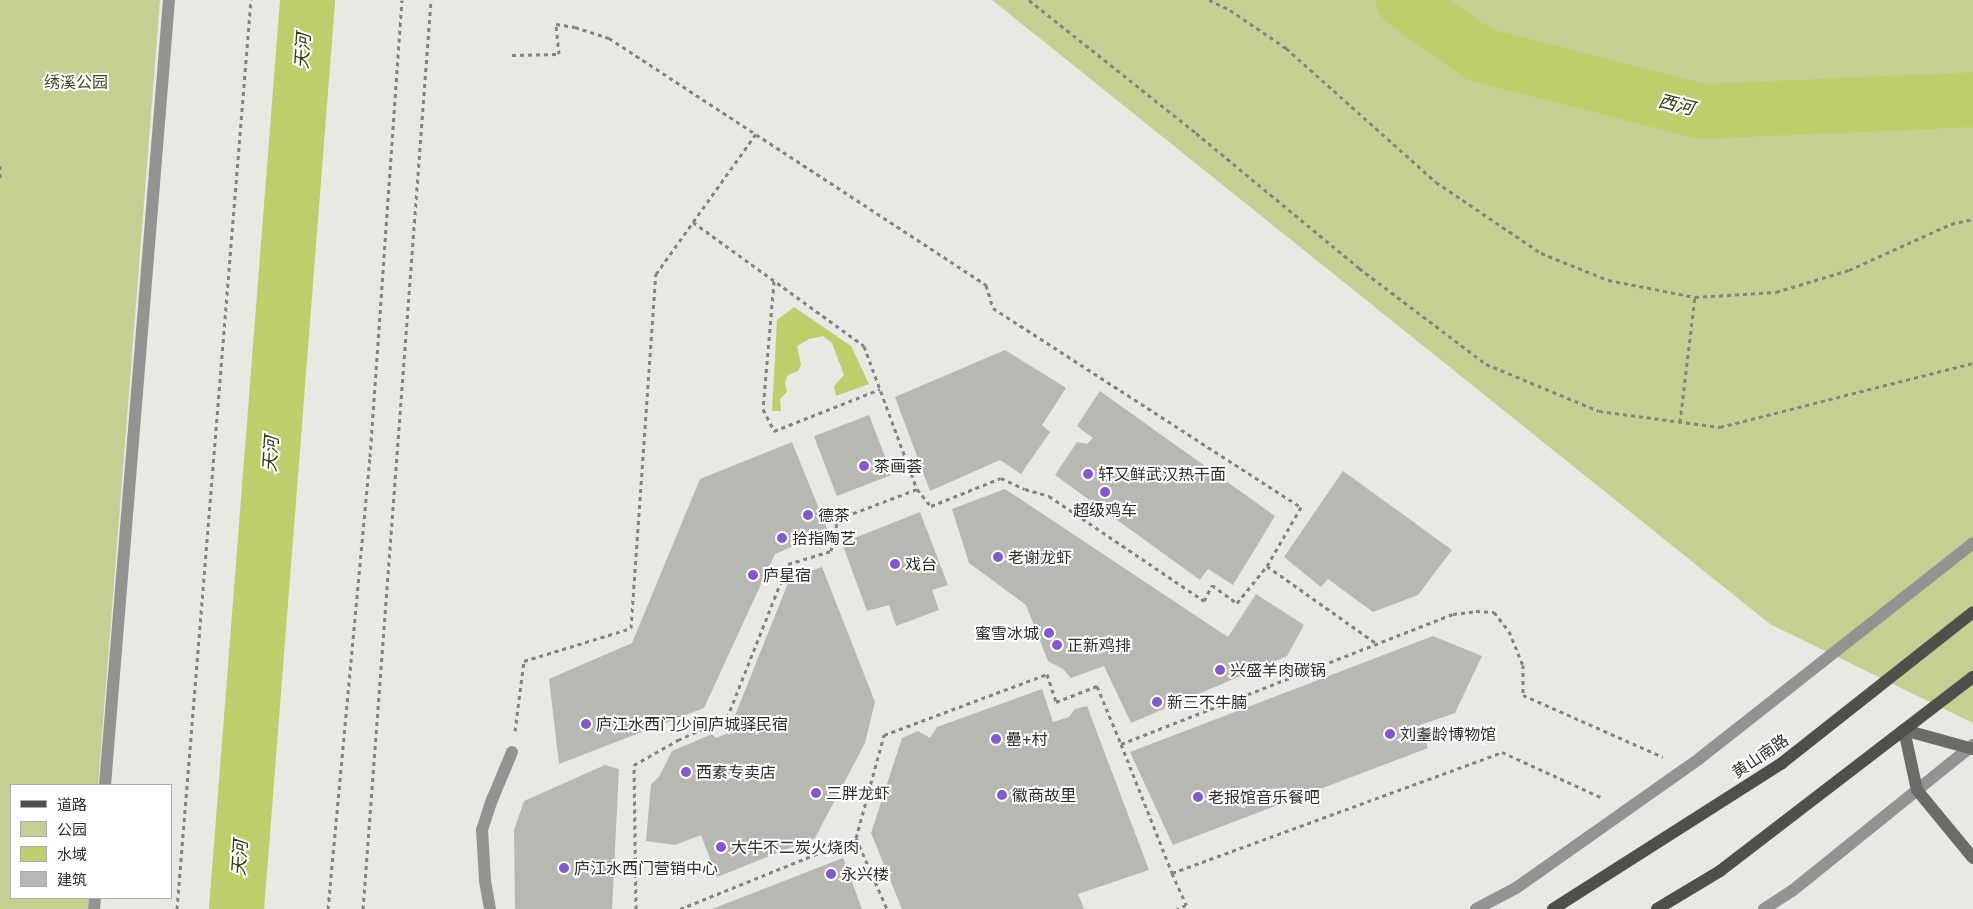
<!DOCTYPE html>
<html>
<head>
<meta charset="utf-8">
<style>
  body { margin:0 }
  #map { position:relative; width:1973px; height:909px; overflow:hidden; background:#e7e9e3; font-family:"IBM Plex Sans","Noto Sans SC",sans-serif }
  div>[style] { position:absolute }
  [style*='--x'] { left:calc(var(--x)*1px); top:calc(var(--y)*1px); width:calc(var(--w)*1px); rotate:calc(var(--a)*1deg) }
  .green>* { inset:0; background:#c3d091 }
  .water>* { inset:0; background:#bdcf6a }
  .river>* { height:55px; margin:-27.5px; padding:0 27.5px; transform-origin:27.5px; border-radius:27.5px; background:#bdcf6a }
  .building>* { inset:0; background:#b6b8b2; transform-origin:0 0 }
  .path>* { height:3px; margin-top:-1.5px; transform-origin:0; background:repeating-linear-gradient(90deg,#838480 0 4px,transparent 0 8px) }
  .service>* { height:12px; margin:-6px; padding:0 6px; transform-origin:6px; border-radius:6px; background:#939491 }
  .minor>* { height:12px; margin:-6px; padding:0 6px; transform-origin:6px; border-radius:6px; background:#939491 }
  .secondary>* { height:12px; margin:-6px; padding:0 6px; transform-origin:6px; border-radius:6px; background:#6b6c68 }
  .primary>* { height:12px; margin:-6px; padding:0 6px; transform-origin:6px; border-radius:6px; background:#4f504c }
  .dots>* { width:14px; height:14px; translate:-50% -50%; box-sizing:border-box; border:2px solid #fff; border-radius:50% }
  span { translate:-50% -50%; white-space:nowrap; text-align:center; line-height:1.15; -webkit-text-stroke:4px #fff; paint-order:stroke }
  .park-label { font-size:16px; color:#3c4319 }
  .poi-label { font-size:16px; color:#2d2d2b }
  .left { translate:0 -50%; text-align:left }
  .right { translate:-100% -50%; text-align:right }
  .street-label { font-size:16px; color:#2d2d2b }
  .water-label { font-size:18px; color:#333a10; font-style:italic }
  .legend { position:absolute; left:10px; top:784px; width:162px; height:115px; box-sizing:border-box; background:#fff; border:1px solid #ababaa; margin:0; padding:6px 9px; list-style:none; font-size:15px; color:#2d2d2b }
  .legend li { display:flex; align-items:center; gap:10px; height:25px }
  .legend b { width:25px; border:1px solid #ababaa }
</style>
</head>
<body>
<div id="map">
  <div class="green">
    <div style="clip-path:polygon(0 0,160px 0,98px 785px,11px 785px,11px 898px,89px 898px,88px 909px,0 909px)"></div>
    <div style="clip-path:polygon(992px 0,1973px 0,1973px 723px,1770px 624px)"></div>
  </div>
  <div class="water">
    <div style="clip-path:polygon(794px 307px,851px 346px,869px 384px,836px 396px,834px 386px,844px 375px,832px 343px,823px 336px,809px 339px,797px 346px,801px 365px,798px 371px,788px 375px,785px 382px,787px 392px,780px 399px,781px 411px,772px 411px,777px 320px)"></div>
  </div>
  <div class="river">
    <div style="--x:1403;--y:0;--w:93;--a:35.4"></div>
    <div style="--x:1479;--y:54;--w:229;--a:14.4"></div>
    <div style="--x:1701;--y:111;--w:272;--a:-2.5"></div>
    <div style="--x:236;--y:909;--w:912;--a:-85.53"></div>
  </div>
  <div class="building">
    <div style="clip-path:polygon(1005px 350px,1066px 388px,1042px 425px,1050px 432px,1021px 474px,1000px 460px,930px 491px,895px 397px)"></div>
    <div style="clip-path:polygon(1100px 391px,1275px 516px,1233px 585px,1208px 569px,1200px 580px,1055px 475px,1077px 442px,1087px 444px,1093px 438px,1077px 426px)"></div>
    <div style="left:869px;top:415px;width:64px;height:59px;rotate:69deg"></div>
    <div style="clip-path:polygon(792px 442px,828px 531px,775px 554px,704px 708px,559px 764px,549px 679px,632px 643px,700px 479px)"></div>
    <div style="clip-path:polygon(1343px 471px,1452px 550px,1418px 595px,1373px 612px,1328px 579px,1321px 587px,1284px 557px)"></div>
    <div style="clip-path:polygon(1005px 489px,1228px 637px,1256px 594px,1304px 625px,1287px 656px,1131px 723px,1104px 666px,1071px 678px,1063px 669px,1048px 661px,1026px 605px,969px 563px,952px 509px)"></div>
    <div style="clip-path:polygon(920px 512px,948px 585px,932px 590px,939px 610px,896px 626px,889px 605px,867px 611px,842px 543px)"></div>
    <div style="clip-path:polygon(822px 567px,875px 702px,865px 743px,815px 838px,717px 877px,701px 835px,675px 845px,646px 841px,651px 784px,659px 777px,672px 751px,712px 734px,716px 738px,728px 733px,790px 578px)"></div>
    <div style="clip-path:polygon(1433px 636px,1482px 656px,1455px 713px,1420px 725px,1428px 748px,1173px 845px,1130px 752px)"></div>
    <div style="clip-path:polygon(1042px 689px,1053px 722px,1069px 717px,1075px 709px,1087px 706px,1149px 870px,1078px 894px,1084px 909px,902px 909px,871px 833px,902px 738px,918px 731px,930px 738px,937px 727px)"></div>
    <div style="clip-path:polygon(605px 765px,619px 769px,612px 909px,515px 909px,514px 830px,524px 801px)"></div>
    <div style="clip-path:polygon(843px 858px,862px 909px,712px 909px)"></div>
  </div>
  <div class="path">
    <div style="--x:1029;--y:0;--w:213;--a:38.5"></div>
    <div style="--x:1196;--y:133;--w:212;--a:39.6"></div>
    <div style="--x:1359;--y:268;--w:159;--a:37.1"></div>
    <div style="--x:1486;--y:364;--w:122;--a:22.6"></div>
    <div style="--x:1599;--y:411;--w:122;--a:7.5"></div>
    <div style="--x:1720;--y:427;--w:261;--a:-14.2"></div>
    <div style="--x:1209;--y:0;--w:23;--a:25"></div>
    <div style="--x:1230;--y:10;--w:68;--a:34.2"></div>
    <div style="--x:1286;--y:48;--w:201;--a:41.8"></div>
    <div style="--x:1436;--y:182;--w:127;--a:34.1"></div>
    <div style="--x:1541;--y:253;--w:72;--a:21.9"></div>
    <div style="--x:1608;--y:280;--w:89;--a:11.1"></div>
    <div style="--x:1695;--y:297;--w:81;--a:-3.5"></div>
    <div style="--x:1776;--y:292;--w:76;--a:-16.8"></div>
    <div style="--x:1849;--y:270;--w:112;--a:-24.3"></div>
    <div style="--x:1951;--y:224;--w:23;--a:-13"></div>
    <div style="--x:512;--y:55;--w:47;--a:-1.2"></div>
    <div style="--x:559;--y:54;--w:30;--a:-96"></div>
    <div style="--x:556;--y:24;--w:19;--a:9"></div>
    <div style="--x:575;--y:27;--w:36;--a:18"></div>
    <div style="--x:609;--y:38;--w:451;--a:33.2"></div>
    <div style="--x:986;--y:285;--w:24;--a:73"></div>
    <div style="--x:993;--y:308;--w:367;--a:32.9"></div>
    <div style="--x:1301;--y:507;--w:68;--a:120"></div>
    <div style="--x:0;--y:166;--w:12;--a:90"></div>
    <div style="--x:693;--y:222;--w:211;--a:35.9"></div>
    <div style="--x:864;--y:346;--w:153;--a:69.7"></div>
    <div style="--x:774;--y:281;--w:128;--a:94.9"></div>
    <div style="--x:763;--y:409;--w:25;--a:63"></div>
    <div style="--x:774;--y:431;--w:114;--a:-21.6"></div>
    <div style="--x:1680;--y:422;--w:126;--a:-83.2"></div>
    <div style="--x:515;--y:731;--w:71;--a:-82.7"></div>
    <div style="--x:524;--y:661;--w:112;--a:-17.1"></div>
    <div style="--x:631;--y:628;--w:355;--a:-86"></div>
    <div style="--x:656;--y:274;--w:172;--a:-54.5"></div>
    <div style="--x:1121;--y:744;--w:139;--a:68.4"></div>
    <div style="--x:1172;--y:873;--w:351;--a:-20.1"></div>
    <div style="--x:1502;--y:752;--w:111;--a:24.5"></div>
    <div style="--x:856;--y:838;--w:77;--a:66.4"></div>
    <div style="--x:1172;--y:873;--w:35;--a:66"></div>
    <div style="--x:1186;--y:905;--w:10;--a:156"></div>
    <div style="--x:177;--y:909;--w:912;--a:-85.35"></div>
    <div style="--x:328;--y:909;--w:454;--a:-84.7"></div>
    <div style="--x:370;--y:457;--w:458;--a:-86"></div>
    <div style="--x:363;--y:909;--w:912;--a:-85.72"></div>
    <div style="--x:636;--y:909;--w:144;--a:-90.8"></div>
    <div style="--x:634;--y:765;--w:51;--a:-29.6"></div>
    <div style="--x:678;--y:740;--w:54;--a:-24.2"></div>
    <div style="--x:727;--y:718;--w:166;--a:-68.4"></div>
    <div style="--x:788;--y:564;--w:45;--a:-16.8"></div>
    <div style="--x:831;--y:551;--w:33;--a:-78"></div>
    <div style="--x:838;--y:519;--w:85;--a:-20.8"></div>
    <div style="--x:917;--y:489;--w:22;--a:51"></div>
    <div style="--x:931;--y:506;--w:75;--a:-21.8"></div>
    <div style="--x:1001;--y:478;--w:26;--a:25"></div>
    <div style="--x:1025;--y:489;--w:25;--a:16"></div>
    <div style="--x:1049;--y:496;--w:187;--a:34.1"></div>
    <div style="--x:1204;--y:601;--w:18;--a:-63"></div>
    <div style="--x:1212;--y:585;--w:31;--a:36"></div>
    <div style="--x:1237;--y:603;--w:48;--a:-51"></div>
    <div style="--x:1267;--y:566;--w:135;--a:35.3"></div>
    <div style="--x:680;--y:909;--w:190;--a:-22"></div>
    <div style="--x:856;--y:838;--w:107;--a:-74.8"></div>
    <div style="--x:884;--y:735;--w:174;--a:-20.5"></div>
    <div style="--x:1047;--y:674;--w:29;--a:72"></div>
    <div style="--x:1056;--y:702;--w:44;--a:-21.3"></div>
    <div style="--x:1097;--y:686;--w:63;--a:67.5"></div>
    <div style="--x:1121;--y:744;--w:357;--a:-21.4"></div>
    <div style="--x:1453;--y:614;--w:23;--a:-7"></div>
    <div style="--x:1476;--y:611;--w:18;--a:3"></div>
    <div style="--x:1494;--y:612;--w:24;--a:52"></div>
    <div style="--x:1509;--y:631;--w:37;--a:68"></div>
    <div style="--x:1523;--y:665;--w:30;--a:90"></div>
    <div style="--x:1523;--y:695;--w:153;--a:23.9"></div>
  </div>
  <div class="service">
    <div style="--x:105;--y:785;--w:788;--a:-85.34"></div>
    <div style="--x:94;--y:909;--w:11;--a:-85"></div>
    <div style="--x:490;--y:909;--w:29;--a:-100"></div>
    <div style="--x:485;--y:880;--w:50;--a:-93.4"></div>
    <div style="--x:482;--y:830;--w:32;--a:-72"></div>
    <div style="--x:492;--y:800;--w:52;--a:-67.4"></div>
  </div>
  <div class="minor">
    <div style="--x:1476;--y:909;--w:45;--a:-27.7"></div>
    <div style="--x:1516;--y:888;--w:225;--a:-35.2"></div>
    <div style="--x:1700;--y:758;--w:347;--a:-38.2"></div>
    <div style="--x:1764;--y:909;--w:33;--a:-33"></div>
    <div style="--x:1792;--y:891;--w:233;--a:-38.9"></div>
  </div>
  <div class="secondary">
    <div style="--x:1973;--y:749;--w:72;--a:-164.6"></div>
    <div style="--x:1904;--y:730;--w:61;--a:77.8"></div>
    <div style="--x:1917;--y:790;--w:88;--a:50.5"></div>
  </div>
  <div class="primary">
    <div style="--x:1553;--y:909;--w:272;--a:-32.5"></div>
    <div style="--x:1782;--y:763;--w:243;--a:-38.3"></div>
    <div style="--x:1657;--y:909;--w:74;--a:-31.1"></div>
    <div style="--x:1720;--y:871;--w:319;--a:-37.5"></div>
  </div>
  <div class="dots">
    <div style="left:864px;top:466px;background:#8557d0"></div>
    <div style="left:1088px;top:474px;background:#8557d0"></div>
    <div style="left:1105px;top:492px;background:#8557d0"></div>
    <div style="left:808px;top:515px;background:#8557d0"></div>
    <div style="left:782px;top:538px;background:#8557d0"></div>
    <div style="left:998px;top:557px;background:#8557d0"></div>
    <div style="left:895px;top:564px;background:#8557d0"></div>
    <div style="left:753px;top:575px;background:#8557d0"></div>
    <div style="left:1049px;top:633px;background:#8557d0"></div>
    <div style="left:1057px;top:645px;background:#8557d0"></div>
    <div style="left:1220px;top:670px;background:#8557d0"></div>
    <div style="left:1157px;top:702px;background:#8557d0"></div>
    <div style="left:586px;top:724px;background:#8557d0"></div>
    <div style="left:1390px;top:734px;background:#8557d0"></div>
    <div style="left:996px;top:739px;background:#8557d0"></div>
    <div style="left:686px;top:772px;background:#8557d0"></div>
    <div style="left:816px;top:793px;background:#8557d0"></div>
    <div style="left:1002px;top:795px;background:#8557d0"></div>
    <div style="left:1198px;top:797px;background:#8557d0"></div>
    <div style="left:721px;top:847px;background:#8557d0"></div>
    <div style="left:564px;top:868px;background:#8557d0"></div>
    <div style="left:831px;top:874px;background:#8557d0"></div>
  </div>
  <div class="park-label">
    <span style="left:76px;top:82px">绣溪公园</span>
  </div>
  <div class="poi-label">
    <span class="left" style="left:874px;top:466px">茶画荟</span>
    <span class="left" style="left:1098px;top:474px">轩又鲜武汉热干面</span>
    <span style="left:1105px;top:510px">超级鸡车</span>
    <span class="left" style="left:818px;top:515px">德茶</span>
    <span class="left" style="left:792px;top:538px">拾指陶艺</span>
    <span class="left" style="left:1008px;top:557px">老谢龙虾</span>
    <span class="left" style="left:905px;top:564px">戏台</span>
    <span class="left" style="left:763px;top:575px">庐星宿</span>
    <span class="right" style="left:1039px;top:633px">蜜雪冰城</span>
    <span class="left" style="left:1067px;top:645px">正新鸡排</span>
    <span class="left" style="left:1230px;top:670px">兴盛羊肉碳锅</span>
    <span class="left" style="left:1167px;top:702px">新三不牛腩</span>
    <span class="left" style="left:596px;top:724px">庐江水西门少间庐城驿民宿</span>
    <span class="left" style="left:1400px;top:734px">刘耋龄博物馆</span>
    <span class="left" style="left:1006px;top:739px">罍+村</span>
    <span class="left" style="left:696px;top:772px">西素专卖店</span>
    <span class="left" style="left:826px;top:793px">三胖龙虾</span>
    <span class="left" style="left:1012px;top:795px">徽商故里</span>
    <span class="left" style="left:1208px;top:797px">老报馆音乐餐吧</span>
    <span class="left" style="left:731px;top:847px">大牛不二炭火烧肉</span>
    <span class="left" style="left:574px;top:868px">庐江水西门营销中心</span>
    <span class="left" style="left:841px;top:874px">永兴楼</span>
  </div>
  <div class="street-label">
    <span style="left:1760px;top:756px;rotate:-34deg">黄山南路</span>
  </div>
  <div class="water-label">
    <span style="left:303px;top:51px;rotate:-86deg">天河</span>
    <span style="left:1676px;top:105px;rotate:14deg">西河</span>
    <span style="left:271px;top:454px;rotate:-86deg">天河</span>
    <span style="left:240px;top:858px;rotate:-86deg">天河</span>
  </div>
  <ul class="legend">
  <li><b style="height:6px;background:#4f504c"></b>道路</li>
  <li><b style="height:14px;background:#c3d091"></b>公园</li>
  <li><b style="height:14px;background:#bdcf6a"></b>水域</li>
  <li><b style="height:14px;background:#b6b8b2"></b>建筑</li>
  </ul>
</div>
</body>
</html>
